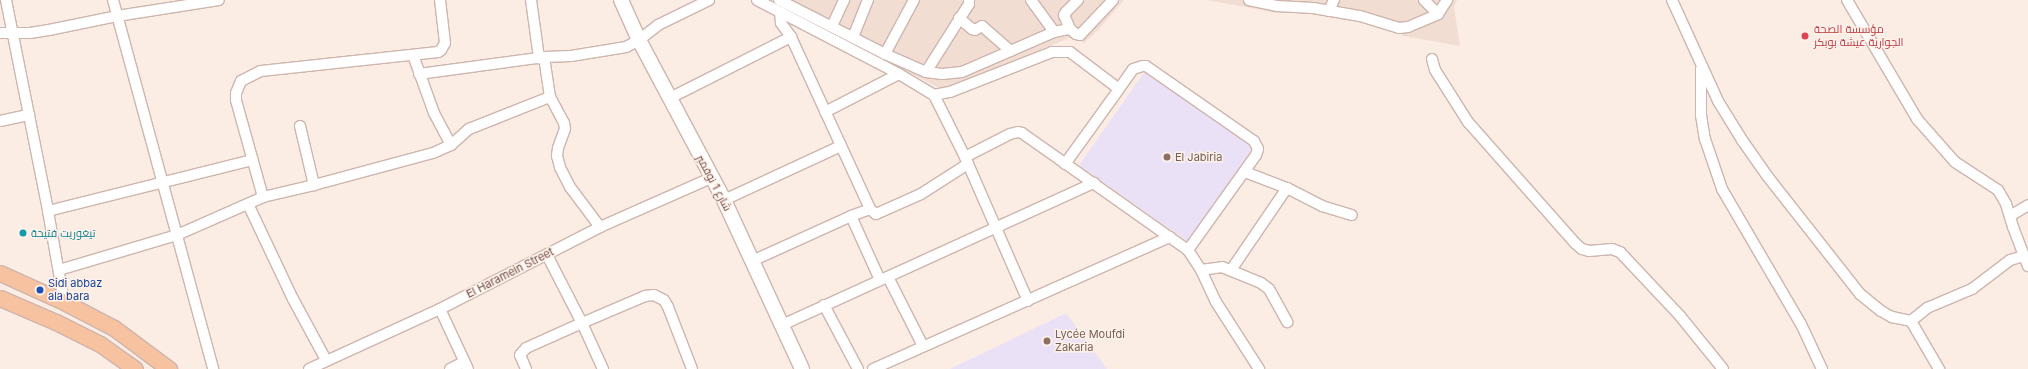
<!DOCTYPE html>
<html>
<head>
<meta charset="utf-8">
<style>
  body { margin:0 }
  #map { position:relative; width:2028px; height:369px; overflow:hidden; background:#fbede4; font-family:Inter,Cairo,sans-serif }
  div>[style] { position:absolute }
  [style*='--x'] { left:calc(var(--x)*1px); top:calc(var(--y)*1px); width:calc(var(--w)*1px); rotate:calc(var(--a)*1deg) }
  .residential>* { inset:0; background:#f2ddd3 }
  .education>* { inset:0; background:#eae1f7; transform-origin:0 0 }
  .roads { filter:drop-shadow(1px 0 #ceb5ae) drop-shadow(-1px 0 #ceb5ae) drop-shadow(0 1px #ceb5ae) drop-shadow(0 -1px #ceb5ae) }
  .minor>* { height:10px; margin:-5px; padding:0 5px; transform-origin:5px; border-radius:5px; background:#fff }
  .secondary>* { height:14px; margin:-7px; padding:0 7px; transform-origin:7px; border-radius:7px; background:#fff }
  .primary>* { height:15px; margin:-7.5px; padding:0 7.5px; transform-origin:7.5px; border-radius:7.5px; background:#f7c29f }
  .dots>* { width:11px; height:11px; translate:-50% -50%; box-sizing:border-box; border:2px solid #fef1ea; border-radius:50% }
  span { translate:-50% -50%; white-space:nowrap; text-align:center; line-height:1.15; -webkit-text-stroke:3px #fef1ea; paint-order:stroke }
  .health-label { font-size:11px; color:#be3a42 }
  .left { translate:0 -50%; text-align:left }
  .education-label { font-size:11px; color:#785e54 }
  .street-label { font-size:11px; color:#72504b }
  .culture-label { font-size:11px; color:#0d838f }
  .transit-label { font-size:11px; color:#164399 }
</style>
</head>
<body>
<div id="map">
  <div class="residential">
    <div style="clip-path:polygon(772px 0,1124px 0,1098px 30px,1084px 43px,1072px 37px,941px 89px)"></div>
    <div style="clip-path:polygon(1207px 0,1457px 0,1454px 7px,1460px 46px,1403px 36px,1394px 27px,1311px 10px,1277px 13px)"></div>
  </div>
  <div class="education">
    <div style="left:1145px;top:71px;width:136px;height:115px;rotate:35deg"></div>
    <div style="clip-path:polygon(1066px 313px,1107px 369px,950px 369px)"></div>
  </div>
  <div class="roads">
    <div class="minor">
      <div style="--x:6;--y:0;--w:215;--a:78.7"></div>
      <div style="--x:48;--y:211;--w:92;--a:80"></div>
      <div style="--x:113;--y:0;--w:382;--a:74.8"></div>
      <div style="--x:531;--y:0;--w:59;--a:82.1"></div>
      <div style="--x:757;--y:0;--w:160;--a:27.5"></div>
      <div style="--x:899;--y:74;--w:41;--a:31"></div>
      <div style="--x:934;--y:95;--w:16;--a:-11"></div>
      <div style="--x:950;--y:92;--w:110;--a:-21.4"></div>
      <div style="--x:1052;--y:52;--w:18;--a:0"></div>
      <div style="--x:1070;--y:52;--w:61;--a:37.1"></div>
      <div style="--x:1119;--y:89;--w:24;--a:-55"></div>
      <div style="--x:1133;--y:69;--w:10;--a:-17"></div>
      <div style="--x:1143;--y:66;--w:3;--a:0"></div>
      <div style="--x:1146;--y:66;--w:131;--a:34.8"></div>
      <div style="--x:1254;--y:141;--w:9;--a:63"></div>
      <div style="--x:1258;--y:149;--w:6;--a:108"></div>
      <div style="--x:1256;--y:155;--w:117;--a:125.6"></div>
      <div style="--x:779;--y:0;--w:119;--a:27"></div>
      <div style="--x:885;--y:54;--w:45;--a:23.7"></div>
      <div style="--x:926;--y:72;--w:16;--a:7"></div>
      <div style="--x:942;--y:74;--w:20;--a:-6"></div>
      <div style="--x:962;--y:72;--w:100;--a:-23.5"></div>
      <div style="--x:1054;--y:32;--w:16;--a:-11"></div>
      <div style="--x:1031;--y:0;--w:39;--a:54"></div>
      <div style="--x:1078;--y:0;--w:17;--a:135"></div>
      <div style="--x:1066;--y:12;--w:4;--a:124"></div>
      <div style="--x:1064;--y:15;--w:15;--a:67"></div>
      <div style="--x:1070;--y:29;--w:8;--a:40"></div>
      <div style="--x:1076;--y:34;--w:4;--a:14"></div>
      <div style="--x:1080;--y:35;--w:48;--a:-46.7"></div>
      <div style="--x:1249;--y:0;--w:29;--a:12"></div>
      <div style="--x:1277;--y:6;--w:36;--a:3"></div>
      <div style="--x:1313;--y:8;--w:48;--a:9.7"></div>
      <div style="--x:1360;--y:16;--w:41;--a:17.1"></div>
      <div style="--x:1399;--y:28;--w:9;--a:-6"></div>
      <div style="--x:1408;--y:27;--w:33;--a:-23"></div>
      <div style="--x:1438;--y:14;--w:17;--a:-57"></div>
      <div style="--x:1424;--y:0;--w:20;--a:45"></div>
      <div style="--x:1672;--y:0;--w:111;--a:65.5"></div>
      <div style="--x:1718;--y:101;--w:46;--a:58.4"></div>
      <div style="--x:1742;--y:140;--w:45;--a:54.9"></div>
      <div style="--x:1768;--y:177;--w:149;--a:51.8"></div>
      <div style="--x:1860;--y:294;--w:27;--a:39"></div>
      <div style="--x:1881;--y:311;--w:13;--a:29"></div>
      <div style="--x:1892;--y:317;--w:19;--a:12"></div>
      <div style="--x:1911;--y:321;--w:56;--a:59.7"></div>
      <div style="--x:1847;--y:0;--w:138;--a:59.5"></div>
      <div style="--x:1917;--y:119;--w:57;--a:48.5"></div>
      <div style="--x:1955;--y:162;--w:51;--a:33.1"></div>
      <div style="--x:1998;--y:190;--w:16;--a:60"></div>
      <div style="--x:2006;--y:204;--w:24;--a:73"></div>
      <div style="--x:2013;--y:227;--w:42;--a:69"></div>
      <div style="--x:1329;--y:11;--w:12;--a:-66"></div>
      <div style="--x:780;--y:12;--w:11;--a:85"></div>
      <div style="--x:781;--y:23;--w:17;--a:54"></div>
      <div style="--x:791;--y:37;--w:189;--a:65.3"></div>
      <div style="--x:959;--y:18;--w:17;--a:40"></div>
      <div style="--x:972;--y:29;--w:3;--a:18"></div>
      <div style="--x:975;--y:30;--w:8;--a:-30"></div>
      <div style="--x:982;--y:26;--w:38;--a:41"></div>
      <div style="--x:832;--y:26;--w:29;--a:-65"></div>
      <div style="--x:0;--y:33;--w:30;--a:0"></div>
      <div style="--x:30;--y:33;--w:19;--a:-9"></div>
      <div style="--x:49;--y:30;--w:69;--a:-11.6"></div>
      <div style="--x:117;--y:16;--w:103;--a:-8.9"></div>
      <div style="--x:853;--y:37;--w:40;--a:-68"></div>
      <div style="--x:885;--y:54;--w:61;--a:-61.8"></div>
      <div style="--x:413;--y:55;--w:62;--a:70.1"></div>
      <div style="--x:434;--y:113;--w:36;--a:62"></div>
      <div style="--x:1432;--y:59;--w:11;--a:75"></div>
      <div style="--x:1435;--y:70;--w:62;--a:57.6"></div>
      <div style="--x:1468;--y:122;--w:162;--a:48.5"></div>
      <div style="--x:1575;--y:243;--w:9;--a:41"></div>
      <div style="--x:1582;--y:249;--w:7;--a:16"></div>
      <div style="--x:1589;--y:251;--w:23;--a:-5"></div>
      <div style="--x:1612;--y:249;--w:9;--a:21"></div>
      <div style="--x:1620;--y:252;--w:88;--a:46.8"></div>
      <div style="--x:1680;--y:316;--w:68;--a:50.9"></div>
      <div style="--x:1701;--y:69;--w:46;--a:90"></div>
      <div style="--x:1701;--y:115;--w:24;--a:81"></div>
      <div style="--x:1705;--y:139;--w:53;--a:71.2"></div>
      <div style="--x:1722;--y:189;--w:156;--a:59.7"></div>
      <div style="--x:1801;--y:324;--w:50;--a:65"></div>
      <div style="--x:926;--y:72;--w:80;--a:-57.7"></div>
      <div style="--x:969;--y:4;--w:4;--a:-90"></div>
      <div style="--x:419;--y:74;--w:126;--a:-7.7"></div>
      <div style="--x:934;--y:95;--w:69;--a:63.4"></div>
      <div style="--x:965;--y:157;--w:157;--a:66.4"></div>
      <div style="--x:670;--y:98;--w:136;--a:-26.8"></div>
      <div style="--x:825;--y:112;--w:83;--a:-27.2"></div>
      <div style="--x:0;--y:121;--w:30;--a:-12"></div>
      <div style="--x:300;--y:126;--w:61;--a:76.7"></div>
      <div style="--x:965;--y:157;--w:51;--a:-27.1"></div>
      <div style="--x:1010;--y:134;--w:8;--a:-14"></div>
      <div style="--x:1018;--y:132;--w:4;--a:14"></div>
      <div style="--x:1022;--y:133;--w:203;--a:35.2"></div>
      <div style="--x:1188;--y:250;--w:24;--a:57"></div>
      <div style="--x:1201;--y:270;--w:35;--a:65"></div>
      <div style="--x:1216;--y:302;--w:80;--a:57.3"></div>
      <div style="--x:1065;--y:164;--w:92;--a:-54.2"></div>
      <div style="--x:1245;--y:172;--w:45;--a:20.9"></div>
      <div style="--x:1287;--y:188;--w:39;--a:27"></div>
      <div style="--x:1322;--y:206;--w:31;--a:17"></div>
      <div style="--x:263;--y:197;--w:101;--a:-105.6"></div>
      <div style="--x:236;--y:100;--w:7;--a:-90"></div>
      <div style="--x:236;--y:93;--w:13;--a:-67"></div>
      <div style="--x:241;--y:81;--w:22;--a:-27"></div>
      <div style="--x:261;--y:71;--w:178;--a:-6.1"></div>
      <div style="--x:438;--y:52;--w:4;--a:-34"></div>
      <div style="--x:441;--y:50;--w:8;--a:-60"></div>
      <div style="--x:445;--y:43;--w:43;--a:-96.6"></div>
      <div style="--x:724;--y:200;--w:129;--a:-24.8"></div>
      <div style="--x:248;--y:204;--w:105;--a:64.7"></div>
      <div style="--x:293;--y:299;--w:69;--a:61.6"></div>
      <div style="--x:48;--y:211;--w:211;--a:-14"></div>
      <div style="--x:851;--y:216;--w:70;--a:65.6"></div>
      <div style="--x:2010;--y:216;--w:21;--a:-31"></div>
      <div style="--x:600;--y:227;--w:50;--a:-126.9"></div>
      <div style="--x:570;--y:187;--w:22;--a:-117"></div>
      <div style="--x:560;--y:167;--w:11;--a:-105"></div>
      <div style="--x:557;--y:156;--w:8;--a:-83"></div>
      <div style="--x:558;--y:148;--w:20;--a:-70"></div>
      <div style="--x:565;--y:129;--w:6;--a:-99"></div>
      <div style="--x:564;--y:123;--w:30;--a:-118"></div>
      <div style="--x:550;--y:97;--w:40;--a:-98.5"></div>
      <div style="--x:544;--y:57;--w:27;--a:-2"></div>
      <div style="--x:571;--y:56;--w:56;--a:-9.3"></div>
      <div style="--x:626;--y:47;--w:15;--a:-28"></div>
      <div style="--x:639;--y:40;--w:24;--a:-38"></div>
      <div style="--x:658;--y:25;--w:57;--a:-26.1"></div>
      <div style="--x:547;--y:255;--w:76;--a:62.8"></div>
      <div style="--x:582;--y:323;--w:51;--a:65.5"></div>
      <div style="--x:752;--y:261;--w:109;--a:-24.4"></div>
      <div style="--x:851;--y:216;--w:20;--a:-20"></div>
      <div style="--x:870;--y:209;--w:8;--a:40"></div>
      <div style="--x:876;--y:214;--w:49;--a:-24"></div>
      <div style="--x:921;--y:194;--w:56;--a:-32.6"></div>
      <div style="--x:59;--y:270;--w:123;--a:-16.5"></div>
      <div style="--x:177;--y:235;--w:94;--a:-23.8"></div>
      <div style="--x:263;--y:197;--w:52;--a:-13.2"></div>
      <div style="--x:314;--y:185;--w:123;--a:-15.1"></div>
      <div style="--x:433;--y:153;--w:20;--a:-24"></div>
      <div style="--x:451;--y:145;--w:24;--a:-42"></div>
      <div style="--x:469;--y:129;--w:87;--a:-21.6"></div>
      <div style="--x:1201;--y:270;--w:21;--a:-8"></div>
      <div style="--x:1222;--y:267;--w:42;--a:22.3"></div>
      <div style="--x:1261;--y:283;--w:10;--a:37"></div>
      <div style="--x:1269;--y:289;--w:38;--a:61"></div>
      <div style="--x:1231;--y:270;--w:99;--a:-55.7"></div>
      <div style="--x:888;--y:277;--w:77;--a:63.1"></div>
      <div style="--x:824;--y:305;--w:72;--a:62"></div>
      <div style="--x:440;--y:309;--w:66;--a:65"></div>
      <div style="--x:1911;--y:321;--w:21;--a:-39"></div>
      <div style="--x:1927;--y:308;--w:49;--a:-22.9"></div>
      <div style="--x:1972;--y:289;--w:48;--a:-37.3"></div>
      <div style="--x:2010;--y:260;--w:15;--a:-16"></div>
      <div style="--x:782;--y:325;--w:343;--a:-24.5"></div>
      <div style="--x:309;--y:369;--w:144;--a:-24.6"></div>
      <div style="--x:440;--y:309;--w:180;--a:-27.1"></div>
      <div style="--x:600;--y:227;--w:121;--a:-23.8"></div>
      <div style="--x:450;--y:369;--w:16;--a:-27"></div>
      <div style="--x:526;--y:369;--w:15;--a:-113"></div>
      <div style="--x:520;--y:355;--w:9;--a:-49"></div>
      <div style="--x:526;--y:348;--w:61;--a:-24.1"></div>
      <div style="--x:582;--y:323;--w:69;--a:-23.2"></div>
      <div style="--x:645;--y:296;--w:9;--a:-6"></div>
      <div style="--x:654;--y:295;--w:11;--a:27"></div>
      <div style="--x:664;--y:300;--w:8;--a:60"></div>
      <div style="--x:668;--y:307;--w:66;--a:68.8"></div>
      <div style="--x:873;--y:369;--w:325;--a:-24"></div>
    </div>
    <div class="secondary">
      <div style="--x:621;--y:0;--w:44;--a:65.8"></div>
      <div style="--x:639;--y:40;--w:181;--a:62"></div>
      <div style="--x:724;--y:200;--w:186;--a:65.2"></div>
    </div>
    <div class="primary">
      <div style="--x:0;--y:273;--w:70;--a:24.4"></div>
      <div style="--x:64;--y:302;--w:56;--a:27.5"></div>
      <div style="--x:114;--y:328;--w:69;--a:36.7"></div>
      <div style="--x:0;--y:298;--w:61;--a:23.2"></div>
      <div style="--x:56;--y:322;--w:49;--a:26.6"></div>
      <div style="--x:100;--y:344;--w:43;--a:35.5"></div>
    </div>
  </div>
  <div class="dots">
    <div style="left:1805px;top:36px;background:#e0444e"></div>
    <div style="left:1167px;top:157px;background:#8d6e63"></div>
    <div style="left:23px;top:233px;background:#0f9aa8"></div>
    <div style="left:40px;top:290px;background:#1a4fb4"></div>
    <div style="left:1047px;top:341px;background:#8d6e63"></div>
  </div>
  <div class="health-label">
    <span class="left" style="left:1814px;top:36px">مؤسسة الصحة<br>الجوارية عيشة بوبكر</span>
  </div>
  <div class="education-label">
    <span class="left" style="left:1175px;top:157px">El Jabiria</span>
    <span class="left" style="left:1055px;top:341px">Lycée Moufdi<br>Zakaria</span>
  </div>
  <div class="street-label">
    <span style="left:714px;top:183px;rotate:62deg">شارع 1 نوفمبر</span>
    <span style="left:510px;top:273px;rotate:-27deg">El Haramein Street</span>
  </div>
  <div class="culture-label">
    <span class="left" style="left:31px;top:233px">تيغوريت فتيحة</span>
  </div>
  <div class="transit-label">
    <span class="left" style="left:48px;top:290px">Sidi abbaz<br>ala bara</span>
  </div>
</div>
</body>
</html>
